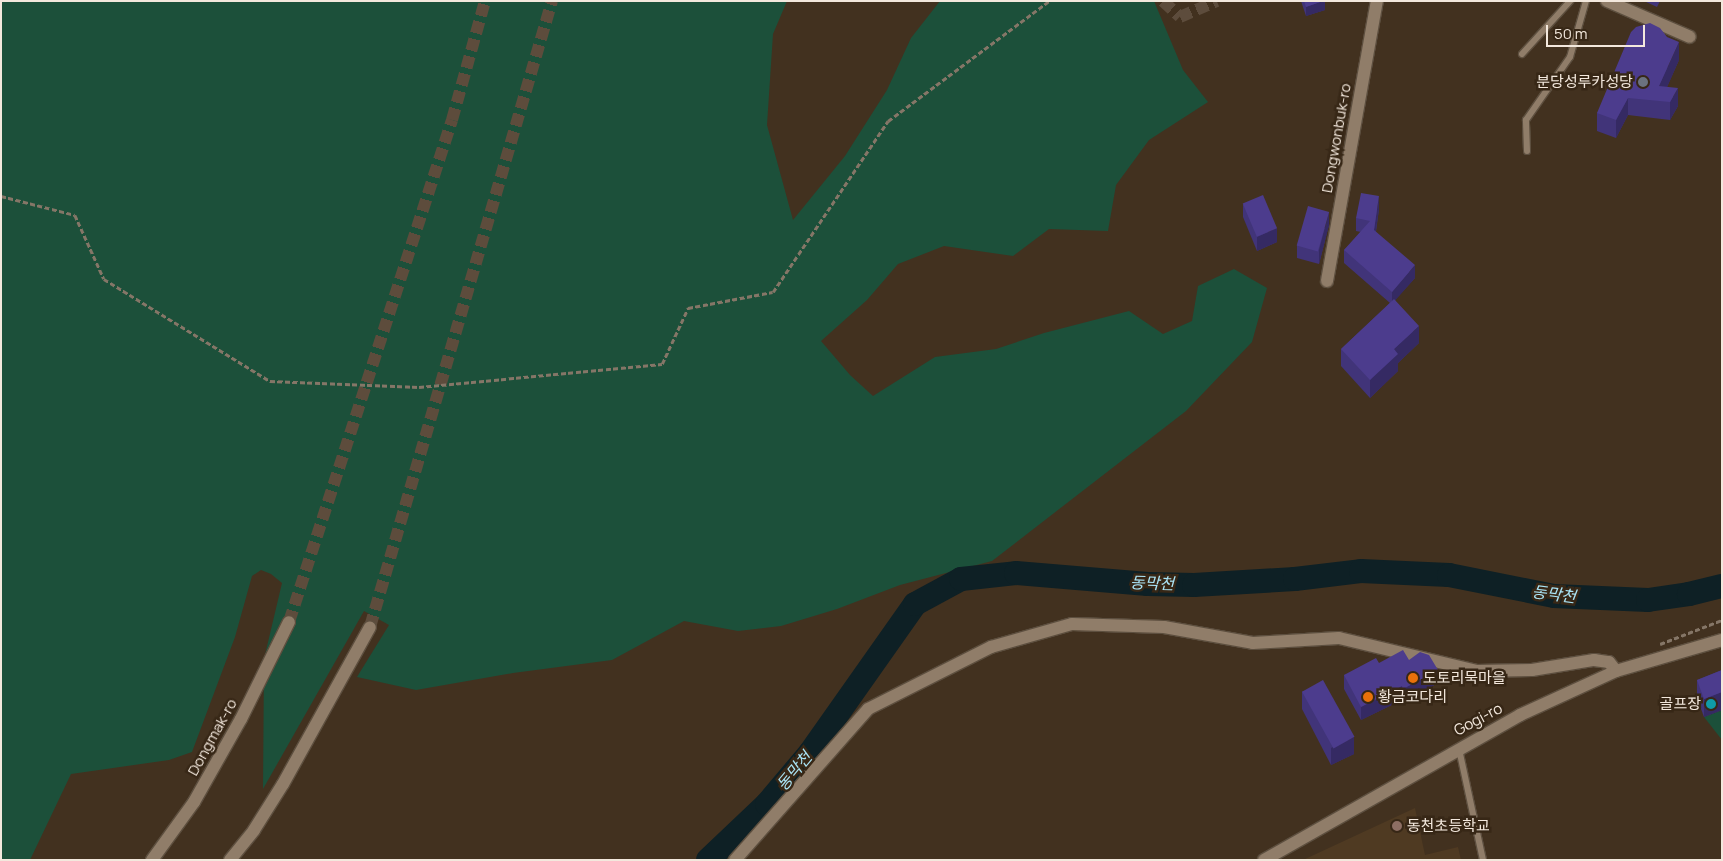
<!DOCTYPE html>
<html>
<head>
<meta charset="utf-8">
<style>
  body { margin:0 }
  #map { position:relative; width:1723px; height:861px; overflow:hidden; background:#42311f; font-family:Manrope,"Noto Sans KR",sans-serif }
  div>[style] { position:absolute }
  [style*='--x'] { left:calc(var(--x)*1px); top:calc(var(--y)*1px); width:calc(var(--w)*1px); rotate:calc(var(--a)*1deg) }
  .built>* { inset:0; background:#4f3a22 }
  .green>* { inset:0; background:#1c503a }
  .river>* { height:24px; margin:-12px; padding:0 12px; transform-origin:12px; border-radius:12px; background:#0e2025 }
  .street-tunnel>* { height:12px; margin-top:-6px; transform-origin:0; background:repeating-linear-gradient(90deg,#5d4c3c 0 12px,transparent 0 18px) }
  .secondary-tunnel>* { height:12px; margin-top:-6px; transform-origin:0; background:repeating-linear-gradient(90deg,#5d4c3c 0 12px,transparent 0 18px) }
  .path>* { height:2.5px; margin-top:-1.25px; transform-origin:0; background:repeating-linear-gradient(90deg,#857667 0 5px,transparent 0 7.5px) }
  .roads { filter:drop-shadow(1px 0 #5d4f3f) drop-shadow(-1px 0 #5d4f3f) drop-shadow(0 1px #5d4f3f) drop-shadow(0 -1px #5d4f3f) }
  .lane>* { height:6px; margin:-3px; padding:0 3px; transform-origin:3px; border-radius:3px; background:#907d69 }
  .street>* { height:12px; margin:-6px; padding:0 6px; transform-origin:6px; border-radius:6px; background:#907d69 }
  .secondary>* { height:12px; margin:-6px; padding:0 6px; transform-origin:6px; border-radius:6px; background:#907d69 }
  .wall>* { inset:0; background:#413479 }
  .shaded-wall>* { inset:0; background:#352a63 }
  .building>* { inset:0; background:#4c3c8d; transform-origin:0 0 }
  .dots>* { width:14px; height:14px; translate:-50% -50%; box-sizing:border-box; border:2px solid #372716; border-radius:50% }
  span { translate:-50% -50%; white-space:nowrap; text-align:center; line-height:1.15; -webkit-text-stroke:5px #372716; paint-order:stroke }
  .poi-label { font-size:15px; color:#f3e8dd }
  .right { translate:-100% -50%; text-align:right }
  .left { translate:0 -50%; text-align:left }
  .street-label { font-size:15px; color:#f3e8dd }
  .water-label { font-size:16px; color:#abe5f7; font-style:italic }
  .frame { position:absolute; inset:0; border:2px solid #f3e8dd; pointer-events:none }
  .scale { position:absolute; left:1546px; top:25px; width:99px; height:22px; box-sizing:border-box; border:2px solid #f3e8dd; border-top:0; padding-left:6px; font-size:15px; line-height:18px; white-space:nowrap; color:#f3e8dd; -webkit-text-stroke:4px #372716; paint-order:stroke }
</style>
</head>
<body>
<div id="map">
  <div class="built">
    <div style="clip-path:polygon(1415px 808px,1425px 855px,1458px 847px,1461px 860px,1303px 860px)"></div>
  </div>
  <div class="green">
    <div style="clip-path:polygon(1px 1px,787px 1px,773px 34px,767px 125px,793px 220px,845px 156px,887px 90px,911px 38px,940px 1px,1154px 1px,1183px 70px,1208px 102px,1149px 140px,1116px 185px,1108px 231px,1049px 229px,1013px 256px,944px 246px,898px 264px,867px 300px,821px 341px,850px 375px,873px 396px,935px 357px,996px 349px,1044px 333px,1129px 311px,1163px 334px,1192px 321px,1198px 286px,1234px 269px,1267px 288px,1252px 342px,1186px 411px,992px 561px,900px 585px,837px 609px,781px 626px,738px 631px,684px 621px,612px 660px,513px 673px,416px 690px,357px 677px,389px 625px,364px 611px,263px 789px,264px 659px,282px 583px,271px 574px,261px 570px,252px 576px,235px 637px,192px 752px,169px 760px,71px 774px,30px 860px,1px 860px)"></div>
    <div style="clip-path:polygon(1722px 710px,1722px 740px,1704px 717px)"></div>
  </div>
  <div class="river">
    <div style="--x:708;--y:860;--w:81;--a:-43.5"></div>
    <div style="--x:767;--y:804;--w:67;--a:-49.9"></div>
    <div style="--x:810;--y:753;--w:182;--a:-54.8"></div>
    <div style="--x:915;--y:604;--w:52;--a:-28.5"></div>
    <div style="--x:961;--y:579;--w:55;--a:-6.2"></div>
    <div style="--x:1016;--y:573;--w:132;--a:4.8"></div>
    <div style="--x:1148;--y:584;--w:46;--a:1.2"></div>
    <div style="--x:1194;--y:585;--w:101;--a:-3.4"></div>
    <div style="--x:1295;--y:579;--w:66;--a:-6.9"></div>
    <div style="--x:1361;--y:571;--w:88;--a:2.6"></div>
    <div style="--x:1449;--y:575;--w:107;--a:11.3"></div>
    <div style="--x:1554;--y:596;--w:94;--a:2.4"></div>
    <div style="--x:1648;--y:600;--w:41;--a:-8.3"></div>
    <div style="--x:1689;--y:594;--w:34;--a:-14"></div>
  </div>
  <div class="street-tunnel">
    <div style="--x:1163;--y:1;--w:23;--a:43"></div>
    <div style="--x:1180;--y:17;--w:40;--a:-23.4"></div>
  </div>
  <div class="secondary-tunnel">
    <div style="--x:289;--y:622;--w:528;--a:-72.01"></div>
    <div style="--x:452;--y:120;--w:123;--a:-74.5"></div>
    <div style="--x:370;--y:627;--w:652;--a:-73.79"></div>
  </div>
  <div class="path">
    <div style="--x:1;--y:196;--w:76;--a:14.4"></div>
    <div style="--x:75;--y:215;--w:70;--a:65.6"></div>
    <div style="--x:104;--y:279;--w:195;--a:31.6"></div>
    <div style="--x:270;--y:381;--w:149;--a:2.3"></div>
    <div style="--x:419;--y:387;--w:244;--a:-5.4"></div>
    <div style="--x:662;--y:364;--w:62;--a:-65.1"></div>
    <div style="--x:688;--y:308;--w:86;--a:-10.7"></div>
    <div style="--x:773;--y:292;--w:206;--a:-56.1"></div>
    <div style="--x:888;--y:121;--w:201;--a:-36.7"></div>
    <div style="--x:1660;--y:644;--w:66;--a:-21.2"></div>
  </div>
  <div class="roads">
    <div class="lane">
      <div style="--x:1522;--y:54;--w:72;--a:-47.8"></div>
      <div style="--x:1527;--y:151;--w:31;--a:-92"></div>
      <div style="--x:1526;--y:120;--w:77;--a:-55.1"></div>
      <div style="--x:1570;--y:57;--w:58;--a:-74.1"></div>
      <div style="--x:1459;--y:749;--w:114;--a:77.8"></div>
    </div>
    <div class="street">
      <div style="--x:1607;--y:1;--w:90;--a:23.4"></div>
      <div style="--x:1327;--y:281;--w:284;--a:-79.9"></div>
      <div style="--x:735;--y:860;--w:201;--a:-48.6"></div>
      <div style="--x:868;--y:709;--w:138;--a:-26.8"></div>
      <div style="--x:991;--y:647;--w:84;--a:-15.9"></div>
      <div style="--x:1072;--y:624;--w:92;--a:1.9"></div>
      <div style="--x:1164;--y:627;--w:90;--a:10.2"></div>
      <div style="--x:1253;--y:643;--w:86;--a:-3.3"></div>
      <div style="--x:1339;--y:638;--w:141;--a:13.5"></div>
      <div style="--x:1476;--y:671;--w:56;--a:-1"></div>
      <div style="--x:1532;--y:670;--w:63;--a:-9.2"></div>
      <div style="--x:1594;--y:660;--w:15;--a:8"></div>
      <div style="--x:1609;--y:662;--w:11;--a:52"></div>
    </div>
    <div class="secondary">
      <div style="--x:152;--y:860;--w:72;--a:-54.1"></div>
      <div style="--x:194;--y:802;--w:95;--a:-60.5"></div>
      <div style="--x:241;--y:719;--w:108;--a:-63.7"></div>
      <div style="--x:230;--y:860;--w:38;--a:-51"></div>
      <div style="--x:254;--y:830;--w:54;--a:-57.8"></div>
      <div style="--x:283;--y:784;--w:179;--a:-61"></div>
      <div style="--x:1264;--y:860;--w:294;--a:-29.5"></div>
      <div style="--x:1520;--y:715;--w:106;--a:-24.6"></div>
      <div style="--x:1616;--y:671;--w:110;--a:-16.3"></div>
    </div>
  </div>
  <div class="wall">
    <div style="clip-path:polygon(1301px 1px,1325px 1px,1325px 10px,1306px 16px)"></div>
    <div style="clip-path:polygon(1644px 1px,1660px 1px,1657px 7px)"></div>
    <div style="clip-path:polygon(1679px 60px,1667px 87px,1678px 106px,1670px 120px,1628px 115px,1616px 138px,1597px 131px,1597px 113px)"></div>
    <div style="clip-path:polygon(1243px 204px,1277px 242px,1257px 251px,1243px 217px)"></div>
    <div style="clip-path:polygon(1379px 209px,1376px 232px,1415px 278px,1395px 300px,1419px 343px,1398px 363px,1398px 371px,1370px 398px,1341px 366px,1341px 349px,1390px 303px,1344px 263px,1344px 250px,1361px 232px,1356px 231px,1356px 218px)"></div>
    <div style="clip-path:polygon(1329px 225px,1319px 264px,1297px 258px,1297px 245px)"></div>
    <div style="clip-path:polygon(1409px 660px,1438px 683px,1403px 702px,1402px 700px,1361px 720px,1344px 689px,1344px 675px,1379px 663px)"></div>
    <div style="clip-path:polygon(1722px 670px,1722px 710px,1704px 717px,1697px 698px,1697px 680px)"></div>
    <div style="clip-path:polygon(1302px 691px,1354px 754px,1331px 765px,1302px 709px)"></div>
  </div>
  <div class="shaded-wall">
    <div style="clip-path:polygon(1323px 1px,1325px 1px,1325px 10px,1306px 16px,1306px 7px)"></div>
    <div style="clip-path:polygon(1679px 42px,1679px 60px,1661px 101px,1659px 86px)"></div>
    <div style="clip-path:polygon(1678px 88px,1678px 106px,1670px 120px,1670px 102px)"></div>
    <div style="clip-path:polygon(1628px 98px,1628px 115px,1616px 138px,1616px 120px)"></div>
    <div style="clip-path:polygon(1379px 196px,1379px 209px,1374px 243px,1374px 230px)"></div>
    <div style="clip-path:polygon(1329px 212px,1329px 225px,1319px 264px,1319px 250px)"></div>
    <div style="clip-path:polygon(1277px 228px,1277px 242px,1257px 251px,1257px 237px)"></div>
    <div style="clip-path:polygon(1415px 265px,1415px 278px,1392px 304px,1392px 292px)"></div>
    <div style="clip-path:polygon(1419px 326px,1419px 343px,1398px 363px,1398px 371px,1370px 398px,1370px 380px,1394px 349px)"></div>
    <div style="clip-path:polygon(1438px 670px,1438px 683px,1403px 702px,1403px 689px)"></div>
    <div style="clip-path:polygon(1402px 686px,1402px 700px,1361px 720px,1361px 707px)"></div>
    <div style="clip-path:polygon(1722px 692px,1722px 710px,1704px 717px,1704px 699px)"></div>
    <div style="clip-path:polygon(1354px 737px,1354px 754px,1331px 765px,1331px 748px)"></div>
  </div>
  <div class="building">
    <div style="clip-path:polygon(1304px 1px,1323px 1px,1306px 7px)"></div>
    <div style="clip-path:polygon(1650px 23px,1660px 28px,1667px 37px,1679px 42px,1659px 86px,1678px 88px,1670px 102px,1628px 98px,1616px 120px,1597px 113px,1631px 32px,1636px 27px)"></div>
    <div style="clip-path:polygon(1361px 193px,1379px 196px,1374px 230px,1415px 265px,1392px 292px,1344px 250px,1370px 221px,1356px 218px)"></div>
    <div style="left:1263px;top:195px;width:36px;height:22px;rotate:67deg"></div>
    <div style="left:1308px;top:206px;width:22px;height:41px;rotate:16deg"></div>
    <div style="clip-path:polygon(1394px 299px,1419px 326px,1394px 349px,1398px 354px,1370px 380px,1341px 349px)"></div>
    <div style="clip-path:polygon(1403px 650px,1409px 660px,1420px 652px,1429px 655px,1438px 670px,1403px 689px,1402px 686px,1361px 707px,1344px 675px,1376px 658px,1379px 663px)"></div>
    <div style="clip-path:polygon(1722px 670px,1722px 692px,1704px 699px,1697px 680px)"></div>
    <div style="left:1323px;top:680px;width:65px;height:24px;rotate:61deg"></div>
  </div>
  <div class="dots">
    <div style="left:1643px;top:82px;background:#6b7280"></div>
    <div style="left:1413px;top:678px;background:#e8710a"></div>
    <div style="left:1368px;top:697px;background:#e8710a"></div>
    <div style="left:1711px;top:704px;background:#0f9aa8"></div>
    <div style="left:1397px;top:826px;background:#8d6e63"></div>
  </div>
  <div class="poi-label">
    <span class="right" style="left:1633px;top:82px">분당성루카성당</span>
    <span class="left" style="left:1423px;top:678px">도토리묵마을</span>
    <span class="left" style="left:1378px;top:697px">황금코다리</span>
    <span class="right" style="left:1701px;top:704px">골프장</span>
    <span class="left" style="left:1407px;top:826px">동천초등학교</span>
  </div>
  <div class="street-label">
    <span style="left:1336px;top:138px;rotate:-80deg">Dongwonbuk-ro</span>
    <span style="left:1478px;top:719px;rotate:-28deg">Gogi-ro</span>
    <span style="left:212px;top:737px;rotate:-61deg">Dongmak-ro</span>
  </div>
  <div class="water-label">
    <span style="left:1152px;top:583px;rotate:2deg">동막천</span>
    <span style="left:1554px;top:594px;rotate:7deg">동막천</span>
    <span style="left:794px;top:771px;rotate:-50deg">동막천</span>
  </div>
  <div class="frame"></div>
  <div class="scale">50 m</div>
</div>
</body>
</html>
